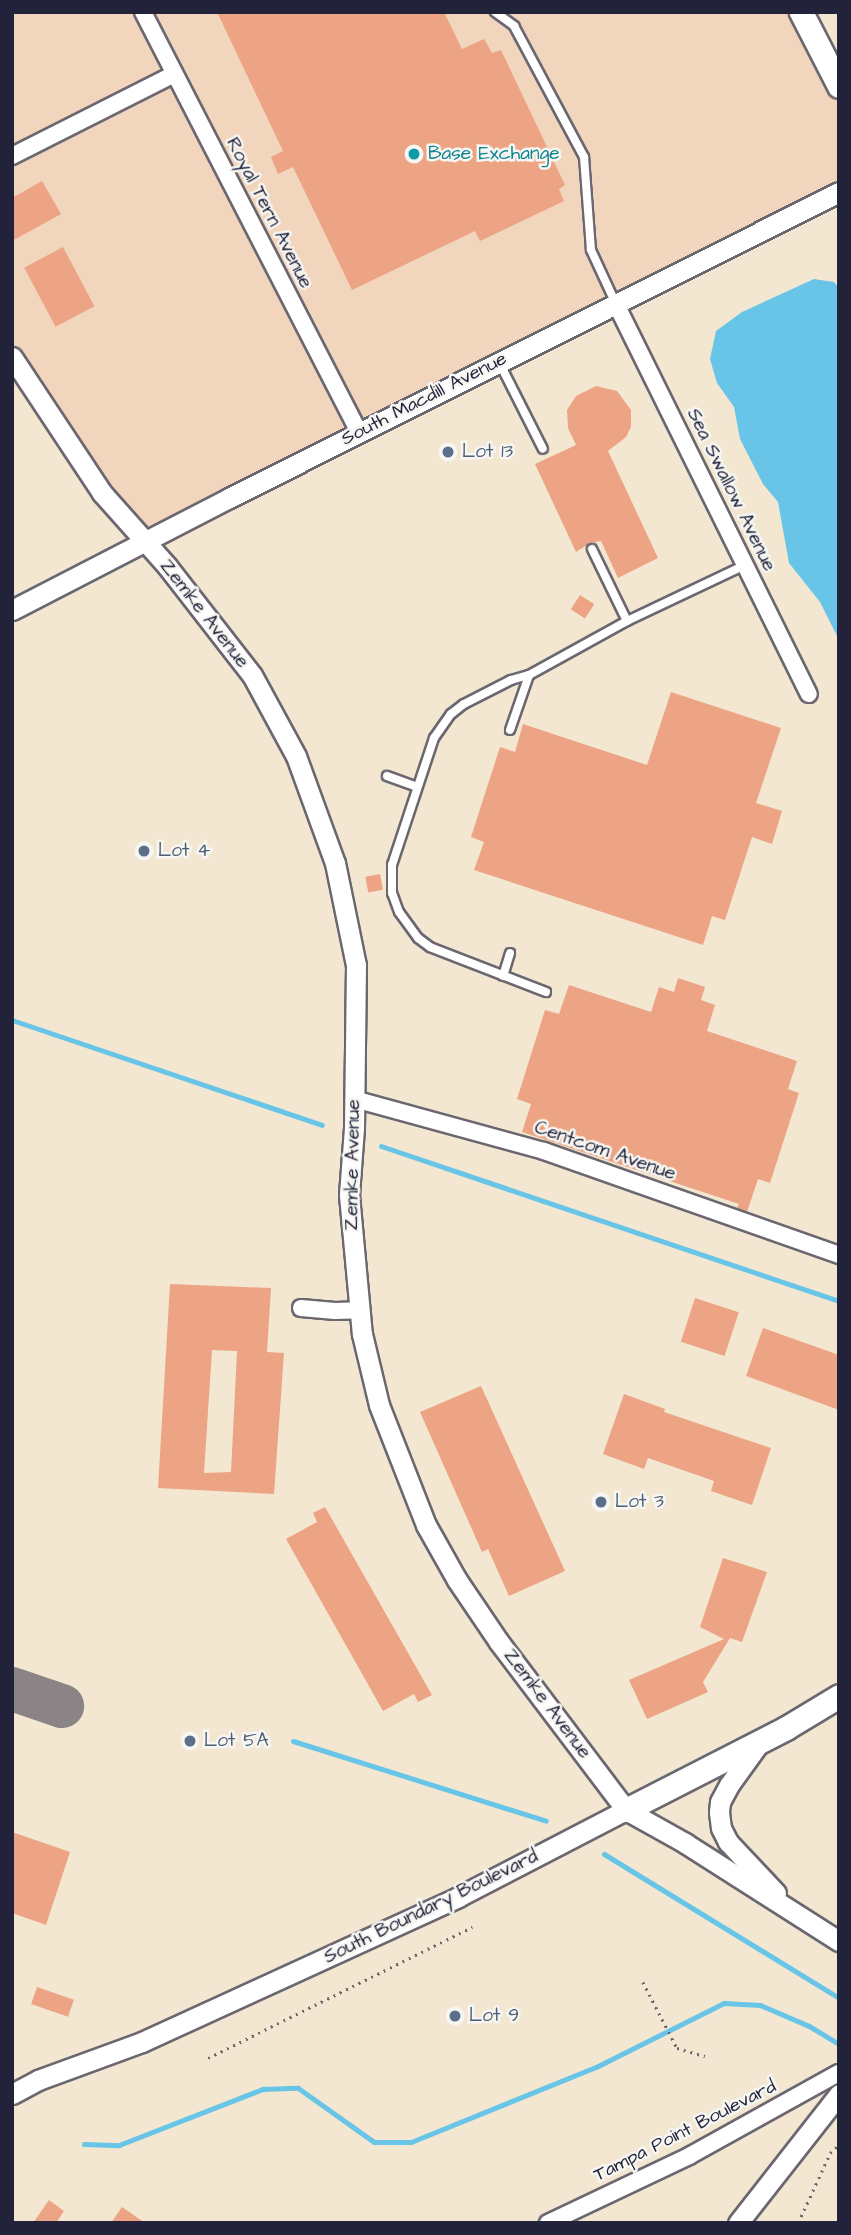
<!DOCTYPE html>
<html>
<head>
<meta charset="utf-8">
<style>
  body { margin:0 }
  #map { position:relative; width:851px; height:2235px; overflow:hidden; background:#f3e7d1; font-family:"Architects Daughter",sans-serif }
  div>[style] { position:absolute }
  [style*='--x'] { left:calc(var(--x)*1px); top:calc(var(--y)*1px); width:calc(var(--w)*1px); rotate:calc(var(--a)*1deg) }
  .built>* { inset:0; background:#f1d5bd }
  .water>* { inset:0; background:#69c5e7 }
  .stream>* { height:5px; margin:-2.5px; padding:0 2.5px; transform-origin:2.5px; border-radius:2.5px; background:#69c5e7 }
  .taxiway>* { height:44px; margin:-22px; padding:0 22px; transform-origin:22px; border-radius:22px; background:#8a8486 }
  .building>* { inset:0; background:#eda484; transform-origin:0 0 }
  .path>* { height:2.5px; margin-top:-1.25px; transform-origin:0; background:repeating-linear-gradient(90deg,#6b6770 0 2px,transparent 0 7px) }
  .roads { filter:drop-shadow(2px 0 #6b6770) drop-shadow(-2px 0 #6b6770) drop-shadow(0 2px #6b6770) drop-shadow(0 -2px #6b6770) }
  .service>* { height:8px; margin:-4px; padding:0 4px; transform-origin:4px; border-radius:4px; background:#fff }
  .minor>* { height:16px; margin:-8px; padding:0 8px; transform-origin:8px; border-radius:8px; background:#fff }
  .tertiary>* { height:19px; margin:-9.5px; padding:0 9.5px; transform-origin:9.5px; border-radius:9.5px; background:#fff }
  .secondary>* { height:23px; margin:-11.5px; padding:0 11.5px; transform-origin:11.5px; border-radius:11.5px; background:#fff }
  .dots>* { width:19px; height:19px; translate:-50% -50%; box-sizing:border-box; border:4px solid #f6f6f2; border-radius:50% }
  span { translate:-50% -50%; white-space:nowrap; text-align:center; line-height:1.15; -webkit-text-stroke:5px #f6f6f2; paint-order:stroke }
  .culture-label { font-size:19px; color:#0d838f }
  .left { translate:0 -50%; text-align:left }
  .street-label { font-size:19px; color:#22223b }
  .service-label { font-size:19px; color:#4e5e75 }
  .frame { position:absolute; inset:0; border:14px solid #22223b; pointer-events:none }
</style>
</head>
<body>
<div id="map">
  <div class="built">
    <div style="clip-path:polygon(12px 12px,806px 12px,839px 78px,839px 192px,147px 541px,12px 357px)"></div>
  </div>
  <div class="water">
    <div style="clip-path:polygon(814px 279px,834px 282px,839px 288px,839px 640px,820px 602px,789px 563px,778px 502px,763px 484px,740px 439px,734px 407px,717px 383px,710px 359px,716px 331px,742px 312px)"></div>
  </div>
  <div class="stream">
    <div style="--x:12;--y:1020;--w:327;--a:18.7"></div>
    <div style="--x:381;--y:1146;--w:484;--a:18.7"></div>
    <div style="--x:293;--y:1741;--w:265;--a:17.5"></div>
    <div style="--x:604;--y:1854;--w:276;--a:31.5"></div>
    <div style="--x:84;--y:2144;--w:35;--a:2"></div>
    <div style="--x:119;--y:2145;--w:155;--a:-21.3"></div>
    <div style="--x:263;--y:2089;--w:35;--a:-2"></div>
    <div style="--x:298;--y:2088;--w:93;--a:35.4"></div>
    <div style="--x:374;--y:2142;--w:37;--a:0"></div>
    <div style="--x:411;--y:2142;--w:200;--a:-22.1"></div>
    <div style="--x:596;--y:2067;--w:143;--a:-26.6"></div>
    <div style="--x:724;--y:2003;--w:36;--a:3"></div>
    <div style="--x:760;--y:2005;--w:53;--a:23.2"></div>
    <div style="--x:809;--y:2026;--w:35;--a:31"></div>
  </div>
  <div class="taxiway">
    <div style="--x:12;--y:1689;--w:53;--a:18.8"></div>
  </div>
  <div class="building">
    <div style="clip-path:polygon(217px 12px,444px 12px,462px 49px,484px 39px,492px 53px,501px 50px,565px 185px,559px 189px,564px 201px,480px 241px,475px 231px,352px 290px,293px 167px,278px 174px,271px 157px,283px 151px)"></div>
    <div style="clip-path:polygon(42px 181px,61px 214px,12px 241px,12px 198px)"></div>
    <div style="left:63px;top:247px;width:67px;height:44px;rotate:62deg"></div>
    <div style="clip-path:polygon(596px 386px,617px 391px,631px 410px,631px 427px,626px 437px,608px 451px,658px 558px,618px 578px,601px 541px,590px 543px,576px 552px,535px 464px,576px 445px,568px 428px,567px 410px,576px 396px)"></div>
    <div style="left:580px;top:595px;width:17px;height:17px;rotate:33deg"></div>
    <div style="clip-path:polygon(671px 692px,781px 728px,756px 803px,782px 811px,772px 844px,752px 837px,725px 920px,712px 916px,703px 945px,474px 870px,484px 842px,471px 837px,500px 747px,515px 752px,523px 724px,647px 765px)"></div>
    <div style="left:380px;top:874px;width:16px;height:15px;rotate:79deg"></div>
    <div style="clip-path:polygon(678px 978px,705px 987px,701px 1000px,715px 1005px,707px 1031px,797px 1061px,788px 1089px,799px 1093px,770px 1183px,758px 1179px,747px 1212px,737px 1208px,739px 1204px,522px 1132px,531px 1104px,517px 1099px,545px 1010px,559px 1014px,569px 985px,651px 1012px,659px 987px,674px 992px)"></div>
    <div style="clip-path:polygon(evenodd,170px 1284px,271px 1288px,267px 1352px,284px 1353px,274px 1494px,158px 1488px,170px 1284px,212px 1350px,237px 1351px,231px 1472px,204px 1473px,212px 1350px)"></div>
    <div style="left:695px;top:1298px;width:46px;height:46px;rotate:18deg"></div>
    <div style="clip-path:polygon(763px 1328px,839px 1355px,839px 1410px,746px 1376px)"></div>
    <div style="clip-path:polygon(481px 1386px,565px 1571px,509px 1596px,488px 1549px,482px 1552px,420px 1412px)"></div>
    <div style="clip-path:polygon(624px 1394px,665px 1409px,664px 1412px,771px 1448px,752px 1505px,711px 1491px,714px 1481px,648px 1458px,644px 1469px,603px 1454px)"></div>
    <div style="clip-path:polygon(325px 1507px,432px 1695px,418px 1702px,414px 1694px,383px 1711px,286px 1539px,317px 1522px,313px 1513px)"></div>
    <div style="clip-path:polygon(723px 1558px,767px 1572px,742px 1642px,730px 1638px,703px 1682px,708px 1692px,647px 1719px,629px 1680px,724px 1639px,700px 1627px)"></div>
    <div style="clip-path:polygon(12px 1832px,70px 1852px,46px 1925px,12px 1913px)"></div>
    <div style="left:37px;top:1987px;width:39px;height:18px;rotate:19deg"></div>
    <div style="clip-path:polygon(49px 2200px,64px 2211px,56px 2223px,33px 2223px)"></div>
    <div style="clip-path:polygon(122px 2207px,145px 2223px,111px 2223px)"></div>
  </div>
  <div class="path">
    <div style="--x:643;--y:1982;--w:74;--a:62.7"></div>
    <div style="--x:677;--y:2048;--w:29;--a:16"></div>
    <div style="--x:208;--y:2058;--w:295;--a:-26.4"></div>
    <div style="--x:798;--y:2223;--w:77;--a:-65.4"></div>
    <div style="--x:830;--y:2153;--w:12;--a:-42"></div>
  </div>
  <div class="roads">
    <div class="service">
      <div style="--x:495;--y:12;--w:24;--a:36"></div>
      <div style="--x:514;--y:26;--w:149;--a:61.9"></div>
      <div style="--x:584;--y:157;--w:93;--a:85.7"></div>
      <div style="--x:591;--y:250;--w:60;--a:65.2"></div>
      <div style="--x:499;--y:362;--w:97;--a:63.2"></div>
      <div style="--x:592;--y:549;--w:80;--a:64.1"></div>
      <div style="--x:510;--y:730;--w:58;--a:-70.9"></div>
      <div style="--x:387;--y:776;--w:32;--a:20"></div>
      <div style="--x:503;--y:976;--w:24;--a:-73"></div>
      <div style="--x:546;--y:992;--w:124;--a:-158.8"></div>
      <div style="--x:430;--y:947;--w:15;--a:-143"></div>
      <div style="--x:418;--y:938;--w:32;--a:-126"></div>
      <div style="--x:399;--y:912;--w:20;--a:-110"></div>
      <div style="--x:392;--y:893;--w:28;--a:-90"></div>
      <div style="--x:392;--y:865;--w:134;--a:-71.7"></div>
      <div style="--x:434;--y:738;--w:29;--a:-55"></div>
      <div style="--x:451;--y:714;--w:16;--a:-38"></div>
      <div style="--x:464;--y:704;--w:53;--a:-27.1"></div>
      <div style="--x:511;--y:680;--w:19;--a:-16"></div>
      <div style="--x:529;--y:675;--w:112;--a:-28.9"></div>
      <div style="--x:627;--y:621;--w:131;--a:-25.4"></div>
    </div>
    <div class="minor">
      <div style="--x:143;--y:12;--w:472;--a:62.8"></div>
      <div style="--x:12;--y:156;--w:182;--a:-26.8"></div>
      <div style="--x:616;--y:304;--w:435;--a:63.7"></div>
      <div style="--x:354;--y:1099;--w:197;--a:15.3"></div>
      <div style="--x:544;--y:1151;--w:313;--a:19.4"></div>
      <div style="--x:301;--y:1308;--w:34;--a:5"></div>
      <div style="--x:335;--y:1311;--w:24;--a:-2"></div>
      <div style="--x:548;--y:2223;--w:156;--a:-25.4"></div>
      <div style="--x:689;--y:2156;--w:171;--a:-29"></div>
    </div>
    <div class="tertiary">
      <div style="--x:12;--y:357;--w:163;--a:56.5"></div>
      <div style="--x:102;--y:493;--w:98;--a:48.3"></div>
      <div style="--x:167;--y:566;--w:138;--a:52.1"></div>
      <div style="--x:252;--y:675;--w:92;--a:61.5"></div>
      <div style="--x:296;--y:756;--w:114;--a:70"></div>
      <div style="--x:335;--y:863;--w:104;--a:78.4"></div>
      <div style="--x:356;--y:965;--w:163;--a:90.7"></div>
      <div style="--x:354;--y:1128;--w:67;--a:94.3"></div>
      <div style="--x:349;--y:1195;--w:140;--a:84.7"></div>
      <div style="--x:362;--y:1334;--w:73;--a:76.5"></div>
      <div style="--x:379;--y:1405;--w:129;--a:68.6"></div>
      <div style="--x:426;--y:1525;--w:63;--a:60.6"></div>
      <div style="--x:457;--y:1580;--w:75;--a:55.9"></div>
      <div style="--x:499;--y:1642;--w:211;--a:52.9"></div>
      <div style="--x:626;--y:1810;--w:68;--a:29.2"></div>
      <div style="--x:685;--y:1843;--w:183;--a:32.5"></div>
      <div style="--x:12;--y:610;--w:244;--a:-27.3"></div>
      <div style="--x:229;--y:498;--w:682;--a:-26.64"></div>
      <div style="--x:760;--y:1742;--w:53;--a:125.8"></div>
      <div style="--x:729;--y:1785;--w:19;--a:118"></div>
      <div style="--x:720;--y:1802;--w:10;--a:96"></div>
      <div style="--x:719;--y:1812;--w:16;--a:83"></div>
      <div style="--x:721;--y:1828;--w:16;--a:63"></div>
      <div style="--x:728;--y:1842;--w:70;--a:46.7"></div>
      <div style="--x:12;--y:2094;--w:30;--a:-28"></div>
      <div style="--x:38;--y:2080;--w:111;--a:-20.1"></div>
      <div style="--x:142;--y:2042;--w:348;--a:-24.6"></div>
      <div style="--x:458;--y:1897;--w:189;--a:-27.4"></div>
      <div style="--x:738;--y:2223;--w:164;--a:-51.9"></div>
    </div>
    <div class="secondary">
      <div style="--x:801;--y:12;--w:83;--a:62.8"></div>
      <div style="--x:626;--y:1810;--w:180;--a:-27.1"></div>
      <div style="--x:786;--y:1728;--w:62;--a:-31.1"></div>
    </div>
  </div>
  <div class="dots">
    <div style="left:414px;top:154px;background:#0f9aa8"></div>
    <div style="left:448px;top:452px;background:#5c6f8a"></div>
    <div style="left:144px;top:851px;background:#5c6f8a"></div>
    <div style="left:601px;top:1502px;background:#5c6f8a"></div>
    <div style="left:190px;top:1741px;background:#5c6f8a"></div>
    <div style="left:455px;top:2016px;background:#5c6f8a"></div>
  </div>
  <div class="culture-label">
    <span class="left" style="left:428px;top:154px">Base Exchange</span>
  </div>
  <div class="street-label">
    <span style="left:269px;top:213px;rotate:63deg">Royal Tern Avenue</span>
    <span style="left:424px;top:399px;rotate:-27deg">South Macdill Avenue</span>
    <span style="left:731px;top:490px;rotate:64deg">Sea Swallow Avenue</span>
    <span style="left:204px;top:614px;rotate:52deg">Zemke Avenue</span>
    <span style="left:605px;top:1151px;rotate:19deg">Centcom Avenue</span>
    <span style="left:353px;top:1165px;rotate:-89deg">Zemke Avenue</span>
    <span style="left:547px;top:1704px;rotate:53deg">Zemke Avenue</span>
    <span style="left:431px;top:1907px;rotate:-26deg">South Boundary Boulevard</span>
    <span style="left:685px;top:2131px;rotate:-27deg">Tampa Point Boulevard</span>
  </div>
  <div class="service-label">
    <span class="left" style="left:462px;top:452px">Lot 13</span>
    <span class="left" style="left:158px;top:851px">Lot 4</span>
    <span class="left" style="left:615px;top:1502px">Lot 3</span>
    <span class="left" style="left:204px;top:1741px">Lot 5A</span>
    <span class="left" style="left:469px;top:2016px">Lot 9</span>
  </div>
  <div class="frame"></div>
</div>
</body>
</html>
